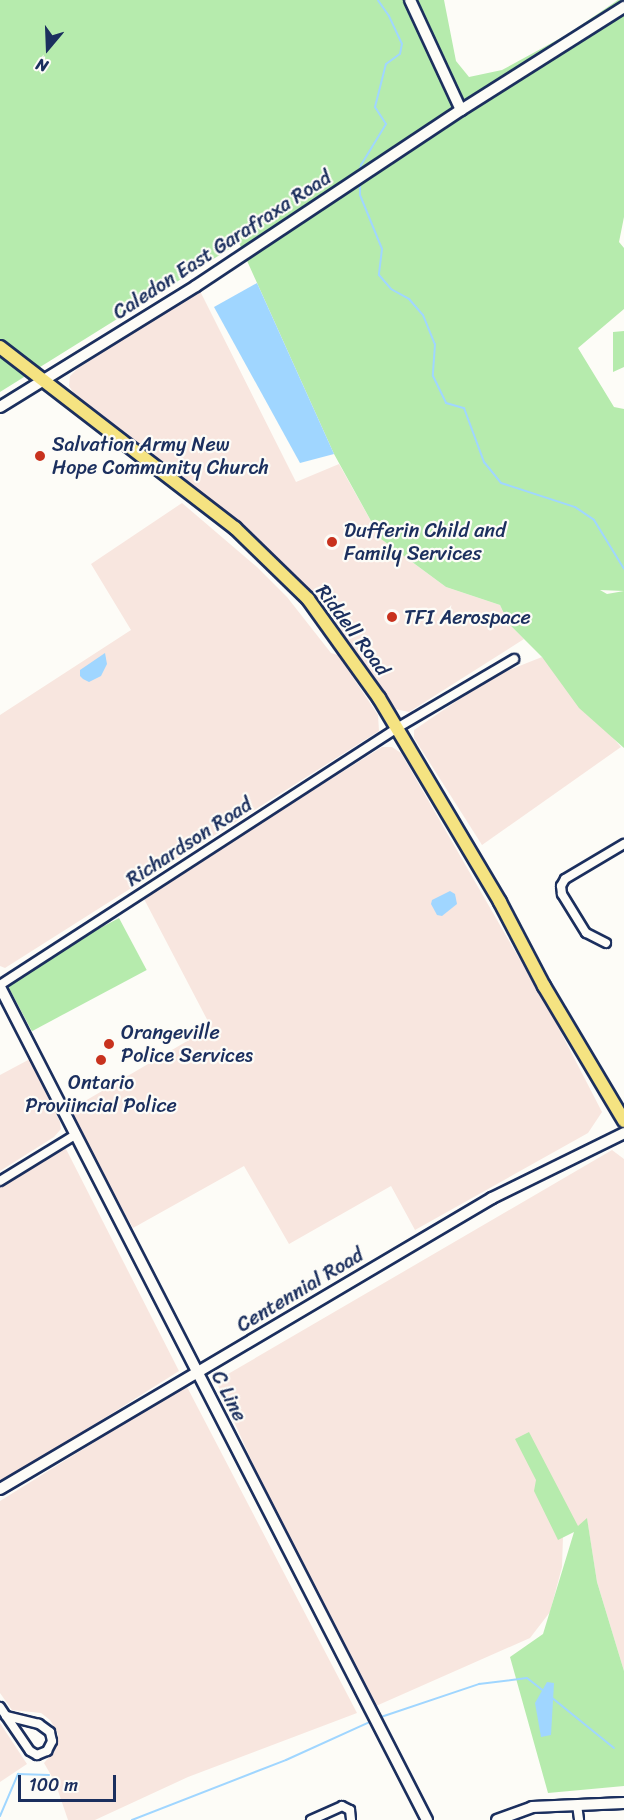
<!DOCTYPE html>
<html>
<head>
<meta charset="utf-8">
<style>
  body { margin:0 }
  #map { position:relative; width:624px; height:1820px; overflow:hidden; background:#fdfcf7; font-family:Sriracha,sans-serif }
  div>[style] { position:absolute }
  [style*='--x'] { left:calc(var(--x)*1px); top:calc(var(--y)*1px); width:calc(var(--w)*1px); rotate:calc(var(--a)*1deg) }
  .built>* { inset:0; background:#f8e6df }
  .green>* { inset:0; background:#b6ebad; transform-origin:0 0 }
  .water>* { inset:0; background:#a0d6ff }
  .stream>* { height:2px; margin:-1px; padding:0 1px; transform-origin:1px; border-radius:1px; background:#a0d6ff }
  .roads { filter:drop-shadow(2px 0 #1b2f5e) drop-shadow(-2px 0 #1b2f5e) drop-shadow(0 2px #1b2f5e) drop-shadow(0 -2px #1b2f5e) }
  .minor>* { height:8px; margin:-4px; padding:0 4px; transform-origin:4px; border-radius:4px; background:#fdfcf7 }
  .tertiary>* { height:10px; margin:-5px; padding:0 5px; transform-origin:5px; border-radius:5px; background:#fdfcf7 }
  .secondary>* { height:10px; margin:-5px; padding:0 5px; transform-origin:5px; border-radius:5px; background:#fdfcf7 }
  .primary>* { height:12px; margin:-6px; padding:0 6px; transform-origin:6px; border-radius:6px; background:#f5e381 }
  .dots>* { width:16px; height:16px; translate:-50% -50%; box-sizing:border-box; border:3px solid #fdfcf7; border-radius:50% }
  span { translate:-50% -50%; white-space:nowrap; text-align:center; line-height:1.15; -webkit-text-stroke:4.5px #fdfcf7; paint-order:stroke }
  .street-label { font-size:20px; color:#1b2f5e }
  .poi-label { font-size:20px; color:#1b2f5e }
  .left { translate:0 -50%; text-align:left }
  .north { position:absolute; left:18px; top:18px; width:60px; height:60px; -webkit-text-stroke:4px #fdfcf7; paint-order:stroke; rotate:199deg; font-size:16px; font-weight:700; line-height:24px; text-align:center; color:#1b2f5e }
  .north::after { content:''; display:block; margin:auto; width:21px; height:27px; background:#1b2f5e; clip-path:polygon(50% 0,100% 100%,50% 72%,0 100%) }
  .scale { position:absolute; left:18px; top:1775px; width:98px; height:27px; box-sizing:border-box; border:3px solid #1b2f5e; border-top:0; padding-left:8px; font-size:18px; line-height:21px; white-space:nowrap; color:#1b2f5e; -webkit-text-stroke:4px #fdfcf7; paint-order:stroke }
</style>
</head>
<body>
<div id="map">
  <div class="built">
    <div style="clip-path:polygon(199px 289px,296px 482px,339px 464px,381px 539px,446px 587px,500px 605px,510px 625px,524px 639px,409px 712px,390px 708px,324px 603px,228px 513px,73px 392px,69px 386px,70px 376px,77px 369px)"></div>
    <div style="clip-path:polygon(182px 503px,257px 567px,287px 597px,331px 653px,338px 655px,378px 715px,379px 731px,5px 968px,0 966px,0 715px,131px 630px,91px 564px)"></div>
    <div style="clip-path:polygon(542px 657px,621px 747px,482px 845px,414px 738px,414px 730px,492px 677px)"></div>
    <div style="clip-path:polygon(382px 747px,392px 747px,401px 753px,554px 1019px,602px 1112px,588px 1133px,415px 1230px,391px 1186px,289px 1244px,244px 1166px,133px 1228px,68px 1111px,211px 1027px,143px 897px)"></div>
    <div style="clip-path:polygon(30px 1059px,60px 1122px,61px 1129px,54px 1137px,0 1171px,0 1075px)"></div>
    <div style="clip-path:polygon(65px 1147px,179px 1371px,0 1484px,0 1188px)"></div>
    <div style="clip-path:polygon(612px 1150px,624px 1159px,624px 1671px,597px 1582px,587px 1519px,579px 1528px,563px 1537px,562px 1567px,550px 1612px,530px 1638px,376px 1706px,264px 1489px,216px 1381px)"></div>
    <div style="clip-path:polygon(186px 1385px,357px 1713px,188px 1777px,95px 1820px,68px 1820px,55px 1782px,44px 1763px,55px 1750px,58px 1734px,50px 1720px,41px 1713px,12px 1710px,0 1693px,0 1501px)"></div>
    <div style="clip-path:polygon(0 1723px,27px 1764px,0 1782px)"></div>
  </div>
  <div class="green">
    <div style="clip-path:polygon(0 0,444px 0,456px 61px,469px 77px,502px 70px,568px 34px,618px 0,624px 0,624px 217px,619px 242px,624px 248px,624px 309px,578px 348px,614px 407px,624px 409px,624px 591px,600px 590px,607px 594px,624px 591px,624px 748px,579px 708px,542px 657px,509px 624px,500px 605px,446px 587px,381px 539px,334px 454px,239px 243px,0 392px)"></div>
    <div style="clip-path:polygon(624px 331px,624px 367px,613px 372px,613px 332px)"></div>
    <div style="left:119px;top:918px;width:59px;height:130px;rotate:62deg"></div>
    <div style="clip-path:polygon(529px 1432px,578px 1526px,587px 1518px,597px 1582px,624px 1671px,624px 1786px,548px 1793px,510px 1657px,543px 1634px,574px 1532px,558px 1540px,534px 1491px,536px 1480px,515px 1439px)"></div>
  </div>
  <div class="water">
    <div style="clip-path:polygon(257px 283px,334px 454px,300px 463px,214px 307px)"></div>
    <div style="clip-path:polygon(105px 653px,107px 664px,101px 676px,89px 682px,83px 679px,80px 676px,80px 670px)"></div>
    <div style="clip-path:polygon(450px 891px,455px 894px,457px 904px,442px 916px,437px 915px,431px 904px,432px 900px)"></div>
    <div style="clip-path:polygon(547px 1682px,554px 1683px,551px 1735px,541px 1737px,535px 1703px)"></div>
  </div>
  <div class="stream">
    <div style="--x:360;--y:170;--w:5;--a:-79"></div>
    <div style="--x:361;--y:165;--w:48;--a:-58.6"></div>
    <div style="--x:386;--y:124;--w:20;--a:-123"></div>
    <div style="--x:375;--y:107;--w:44;--a:-75.7"></div>
    <div style="--x:386;--y:64;--w:17;--a:-36"></div>
    <div style="--x:400;--y:54;--w:10;--a:-79"></div>
    <div style="--x:402;--y:44;--w:31;--a:-115"></div>
    <div style="--x:389;--y:16;--w:19;--a:-125"></div>
    <div style="--x:360;--y:183;--w:12;--a:90"></div>
    <div style="--x:360;--y:195;--w:58;--a:67.8"></div>
    <div style="--x:382;--y:249;--w:26;--a:97"></div>
    <div style="--x:379;--y:275;--w:18;--a:49"></div>
    <div style="--x:391;--y:289;--w:21;--a:29"></div>
    <div style="--x:409;--y:299;--w:21;--a:49"></div>
    <div style="--x:423;--y:315;--w:31;--a:68"></div>
    <div style="--x:435;--y:344;--w:32;--a:94"></div>
    <div style="--x:433;--y:376;--w:30;--a:64"></div>
    <div style="--x:446;--y:403;--w:19;--a:16"></div>
    <div style="--x:464;--y:408;--w:58;--a:69.7"></div>
    <div style="--x:484;--y:462;--w:27;--a:51"></div>
    <div style="--x:501;--y:483;--w:78;--a:18"></div>
    <div style="--x:575;--y:507;--w:23;--a:34"></div>
    <div style="--x:594;--y:520;--w:57;--a:58.5"></div>
    <div style="--x:551;--y:1697;--w:81;--a:39"></div>
    <div style="--x:378;--y:1718;--w:107;--a:-18.6"></div>
    <div style="--x:479;--y:1684;--w:48;--a:-7.1"></div>
    <div style="--x:527;--y:1678;--w:24;--a:38"></div>
    <div style="--x:0;--y:1816;--w:46;--a:-66.8"></div>
    <div style="--x:18;--y:1774;--w:31;--a:2"></div>
    <div style="--x:132;--y:1820;--w:165;--a:-21.3"></div>
    <div style="--x:286;--y:1760;--w:94;--a:-24.4"></div>
  </div>
  <div class="roads">
    <div class="minor">
      <div style="--x:606;--y:943;--w:22;--a:-153"></div>
      <div style="--x:586;--y:933;--w:46;--a:-121.6"></div>
      <div style="--x:562;--y:894;--w:8;--a:-97"></div>
      <div style="--x:561;--y:886;--w:8;--a:-60"></div>
      <div style="--x:565;--y:879;--w:69;--a:-30.7"></div>
      <div style="--x:0;--y:985;--w:473;--a:-32.9"></div>
      <div style="--x:397;--y:728;--w:136;--a:-30.5"></div>
      <div style="--x:0;--y:1181;--w:88;--a:-31.5"></div>
      <div style="--x:0;--y:1707;--w:11;--a:56"></div>
      <div style="--x:6;--y:1716;--w:42;--a:55.6"></div>
      <div style="--x:30;--y:1751;--w:8;--a:30"></div>
      <div style="--x:37;--y:1755;--w:11;--a:-22"></div>
      <div style="--x:47;--y:1751;--w:11;--a:-63"></div>
      <div style="--x:52;--y:1741;--w:9;--a:-103"></div>
      <div style="--x:50;--y:1732;--w:14;--a:-144"></div>
      <div style="--x:39;--y:1724;--w:34;--a:-166"></div>
      <div style="--x:577;--y:1805;--w:15;--a:82"></div>
      <div style="--x:311;--y:1820;--w:34;--a:-24"></div>
      <div style="--x:342;--y:1806;--w:9;--a:27"></div>
      <div style="--x:350;--y:1810;--w:10;--a:84"></div>
    </div>
    <div class="tertiary">
      <div style="--x:410;--y:0;--w:121;--a:65.1"></div>
      <div style="--x:0;--y:987;--w:936;--a:62.86"></div>
      <div style="--x:0;--y:1489;--w:572;--a:-30.6"></div>
      <div style="--x:492;--y:1198;--w:147;--a:-26.2"></div>
      <div style="--x:497;--y:1820;--w:37;--a:-20"></div>
      <div style="--x:532;--y:1807;--w:92;--a:-2.5"></div>
    </div>
    <div class="secondary">
      <div style="--x:0;--y:407;--w:230;--a:-31.7"></div>
      <div style="--x:196;--y:286;--w:318;--a:-33.6"></div>
      <div style="--x:461;--y:110;--w:193;--a:-32.3"></div>
    </div>
    <div class="primary">
      <div style="--x:0;--y:347;--w:297;--a:37.6"></div>
      <div style="--x:235;--y:528;--w:102;--a:44.2"></div>
      <div style="--x:308;--y:599;--w:122;--a:54.4"></div>
      <div style="--x:379;--y:698;--w:237;--a:59.3"></div>
      <div style="--x:500;--y:902;--w:95;--a:62.4"></div>
      <div style="--x:544;--y:986;--w:157;--a:59.3"></div>
    </div>
  </div>
  <div class="dots">
    <div style="left:40px;top:456px;background:#c8321e"></div>
    <div style="left:332px;top:542px;background:#c8321e"></div>
    <div style="left:392px;top:617px;background:#c8321e"></div>
    <div style="left:109px;top:1044px;background:#c8321e"></div>
    <div style="left:101px;top:1060px;background:#c8321e"></div>
  </div>
  <div class="street-label">
    <span style="left:222px;top:245px;rotate:-33deg">Caledon East Garafraxa Road</span>
    <span style="left:353px;top:630px;rotate:53deg">Riddell Road</span>
    <span style="left:189px;top:842px;rotate:-33deg">Richardson Road</span>
    <span style="left:300px;top:1290px;rotate:-31deg">Centennial Road</span>
    <span style="left:229px;top:1396px;rotate:63deg">C Line</span>
  </div>
  <div class="poi-label">
    <span class="left" style="left:52px;top:456px">Salvation Army New<br>Hope Community Church</span>
    <span class="left" style="left:344px;top:542px">Dufferin Child and<br>Family Services</span>
    <span class="left" style="left:404px;top:617px">TFI Aerospace</span>
    <span class="left" style="left:121px;top:1044px">Orangeville<br>Police Services</span>
    <span style="left:101px;top:1094px">Ontario<br>Proviincial Police</span>
  </div>
  <div class="north">N</div>
  <div class="scale">100 m</div>
</div>
</body>
</html>
